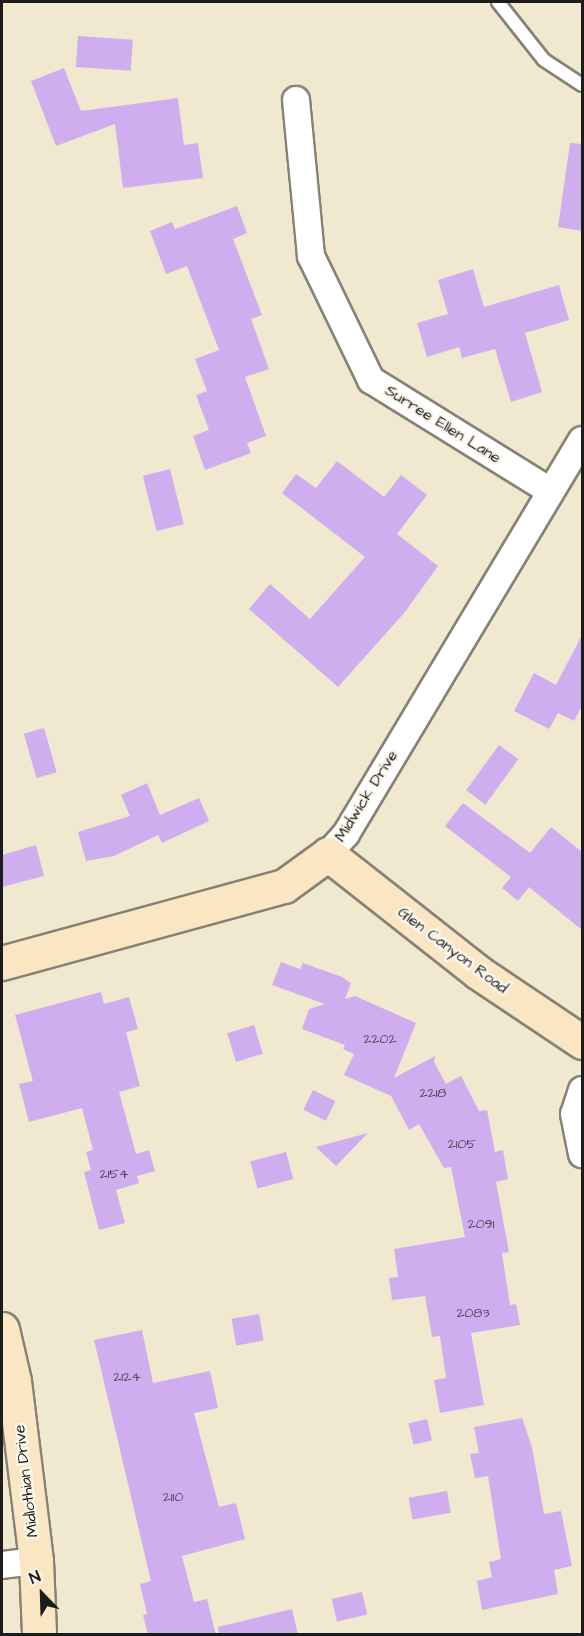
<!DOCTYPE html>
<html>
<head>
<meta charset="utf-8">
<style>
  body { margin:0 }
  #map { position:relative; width:584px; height:1636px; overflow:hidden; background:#f1e9cf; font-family:"Architects Daughter",sans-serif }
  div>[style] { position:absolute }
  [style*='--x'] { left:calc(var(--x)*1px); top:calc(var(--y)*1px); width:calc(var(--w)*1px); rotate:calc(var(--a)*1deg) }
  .building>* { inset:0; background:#ceaeef; transform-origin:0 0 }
  .roads { filter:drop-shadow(2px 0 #868276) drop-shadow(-2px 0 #868276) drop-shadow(0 2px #868276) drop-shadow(0 -2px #868276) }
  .lane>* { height:12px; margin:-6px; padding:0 6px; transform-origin:6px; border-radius:6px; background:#fff }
  .street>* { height:26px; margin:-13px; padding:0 13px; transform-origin:13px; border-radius:13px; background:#fff }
  .secondary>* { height:33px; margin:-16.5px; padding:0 16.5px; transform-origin:16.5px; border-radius:16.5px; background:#fbe6c4 }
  span { translate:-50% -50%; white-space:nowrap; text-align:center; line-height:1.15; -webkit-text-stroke:5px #fbf7ec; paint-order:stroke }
  .number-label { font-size:14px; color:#484051 }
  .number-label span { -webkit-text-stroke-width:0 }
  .street-label { font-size:16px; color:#1c1c1c }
  .frame { position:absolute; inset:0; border:3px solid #1c1c1c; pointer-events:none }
  .north { position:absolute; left:12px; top:1564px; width:60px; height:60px; -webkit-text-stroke:4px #fbf7ec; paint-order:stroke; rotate:337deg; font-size:16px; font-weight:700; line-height:24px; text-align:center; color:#1c1c1c }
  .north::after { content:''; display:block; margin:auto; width:21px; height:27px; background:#1c1c1c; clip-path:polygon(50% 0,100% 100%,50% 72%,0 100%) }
</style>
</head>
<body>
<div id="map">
  <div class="building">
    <div style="left:78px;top:36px;width:55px;height:31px;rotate:4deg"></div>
    <div style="clip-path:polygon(64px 68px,81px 111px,178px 98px,184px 145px,198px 143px,203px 178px,123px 188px,115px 124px,56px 146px,31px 81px)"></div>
    <div style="clip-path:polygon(570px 143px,582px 144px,582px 231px,558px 227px)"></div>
    <div style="clip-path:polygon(237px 206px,247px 233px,233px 239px,262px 315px,251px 319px,269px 369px,245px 377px,266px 436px,247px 443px,251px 453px,205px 470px,193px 436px,209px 430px,196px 395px,207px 391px,195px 359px,219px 350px,187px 266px,166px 274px,150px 231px,172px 222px,175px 229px)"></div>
    <div style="clip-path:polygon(473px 269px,484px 307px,559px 285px,569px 320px,525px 333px,542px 392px,511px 402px,495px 349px,462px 358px,459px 347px,427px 357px,417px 323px,448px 314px,438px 280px)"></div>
    <div style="clip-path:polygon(337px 461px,384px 497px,401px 475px,427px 495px,397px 534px,438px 566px,405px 612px,338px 687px,249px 609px,270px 584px,310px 619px,365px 557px,282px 493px,296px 474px,316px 488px)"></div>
    <div style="left:170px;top:469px;width:57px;height:28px;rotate:76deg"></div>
    <div style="clip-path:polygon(582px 635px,582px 706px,574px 721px,558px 713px,549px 729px,514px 711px,534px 673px,556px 685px)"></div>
    <div style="left:44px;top:728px;width:46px;height:21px;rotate:74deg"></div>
    <div style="left:499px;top:745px;width:24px;height:56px;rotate:36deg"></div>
    <div style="clip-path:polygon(147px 783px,160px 815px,199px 798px,209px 821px,162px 843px,158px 835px,114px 856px,86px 861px,78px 832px,130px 816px,121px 795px)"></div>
    <div style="clip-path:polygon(463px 803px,530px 853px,551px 827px,582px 852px,582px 930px,529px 887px,518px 901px,502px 888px,511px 877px,445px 826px)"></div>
    <div style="clip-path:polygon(36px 845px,44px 876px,2px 887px,2px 855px)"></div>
    <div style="clip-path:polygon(281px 962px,300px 969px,303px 963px,342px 977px,351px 983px,345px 999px,355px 996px,416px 1023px,394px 1078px,435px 1056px,434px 1062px,446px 1084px,461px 1076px,479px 1111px,487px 1110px,495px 1152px,503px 1150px,508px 1179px,496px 1182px,509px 1252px,502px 1253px,510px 1305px,516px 1304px,520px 1325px,471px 1333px,484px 1405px,440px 1413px,434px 1380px,446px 1378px,440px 1336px,432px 1337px,425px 1296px,392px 1300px,389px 1278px,398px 1277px,394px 1249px,465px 1237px,451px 1167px,444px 1168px,419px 1124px,409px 1130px,391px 1096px,344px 1075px,354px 1054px,343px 1049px,345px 1045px,302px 1029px,309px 1009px,325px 1004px,272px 985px)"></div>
    <div style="clip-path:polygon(101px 992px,104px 1004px,129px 997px,138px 1029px,126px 1032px,140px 1086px,119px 1092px,136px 1154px,149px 1150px,155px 1171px,137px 1176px,139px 1183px,116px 1190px,125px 1223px,99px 1230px,84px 1172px,91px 1170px,86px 1152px,93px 1150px,82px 1108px,29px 1122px,19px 1084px,33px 1081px,15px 1015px)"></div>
    <div style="left:254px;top:1025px;width:30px;height:28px;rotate:73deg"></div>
    <div style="left:313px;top:1090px;width:25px;height:22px;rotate:26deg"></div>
    <div style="clip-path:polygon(368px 1133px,336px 1166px,316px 1147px)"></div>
    <div style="left:286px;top:1152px;width:28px;height:37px;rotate:75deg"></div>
    <div style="left:259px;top:1314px;width:27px;height:28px;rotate:80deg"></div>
    <div style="clip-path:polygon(142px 1330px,153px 1383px,210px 1371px,218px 1408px,194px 1413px,219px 1507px,236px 1503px,245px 1539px,182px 1556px,194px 1602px,207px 1599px,216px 1635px,148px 1635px,143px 1615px,147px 1614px,140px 1584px,151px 1581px,94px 1340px)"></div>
    <div style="clip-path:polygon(522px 1418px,532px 1447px,544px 1514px,561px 1511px,572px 1566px,554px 1570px,558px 1594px,482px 1610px,477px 1581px,492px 1577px,489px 1562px,501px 1559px,488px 1476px,475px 1478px,470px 1454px,479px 1453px,474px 1427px)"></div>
    <div style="left:427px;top:1419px;width:22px;height:19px;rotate:77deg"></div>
    <div style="left:447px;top:1491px;width:22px;height:39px;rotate:80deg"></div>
    <div style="left:362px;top:1592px;width:23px;height:31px;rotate:77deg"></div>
    <div style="clip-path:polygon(292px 1609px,298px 1635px,219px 1635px,218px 1627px)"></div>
  </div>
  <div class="roads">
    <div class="lane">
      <div style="--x:498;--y:2;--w:74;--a:51.6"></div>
      <div style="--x:544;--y:60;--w:45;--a:33.3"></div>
    </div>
    <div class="street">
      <div style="--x:296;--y:100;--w:157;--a:84.5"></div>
      <div style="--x:311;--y:256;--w:138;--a:64.2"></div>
      <div style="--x:371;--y:380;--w:211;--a:31.8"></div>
      <div style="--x:328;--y:854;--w:27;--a:-48"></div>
      <div style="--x:346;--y:834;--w:459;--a:-59.1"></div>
      <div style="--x:582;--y:1090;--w:25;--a:108"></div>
      <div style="--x:574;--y:1114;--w:41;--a:78.7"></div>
      <div style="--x:2;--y:1565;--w:34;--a:-7"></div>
    </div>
    <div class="secondary">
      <div style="--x:2;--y:963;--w:292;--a:-15.3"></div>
      <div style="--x:284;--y:886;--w:54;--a:-36"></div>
      <div style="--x:328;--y:854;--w:192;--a:38.2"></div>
      <div style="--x:479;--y:973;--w:124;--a:33.8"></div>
      <div style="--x:2;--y:1329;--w:53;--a:77"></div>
      <div style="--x:14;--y:1381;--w:181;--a:83"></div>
      <div style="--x:36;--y:1561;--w:73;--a:87.6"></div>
    </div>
  </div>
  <div class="number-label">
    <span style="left:380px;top:1039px">2202</span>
    <span style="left:433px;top:1093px">2218</span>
    <span style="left:462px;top:1144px">2105</span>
    <span style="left:114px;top:1174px">2154</span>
    <span style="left:481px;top:1224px">2091</span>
    <span style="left:473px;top:1313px">2083</span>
    <span style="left:127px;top:1377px">2124</span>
    <span style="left:173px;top:1497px">2110</span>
  </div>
  <div class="street-label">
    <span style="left:443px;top:424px;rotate:32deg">Surree Ellen Lane</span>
    <span style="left:366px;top:796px;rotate:-58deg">Midwick Drive</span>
    <span style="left:453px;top:950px;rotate:37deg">Glen Canyon Road</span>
    <span style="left:26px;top:1481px;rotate:-97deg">Midlothian Drive</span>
  </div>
  <div class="frame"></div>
  <div class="north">N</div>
</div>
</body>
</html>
